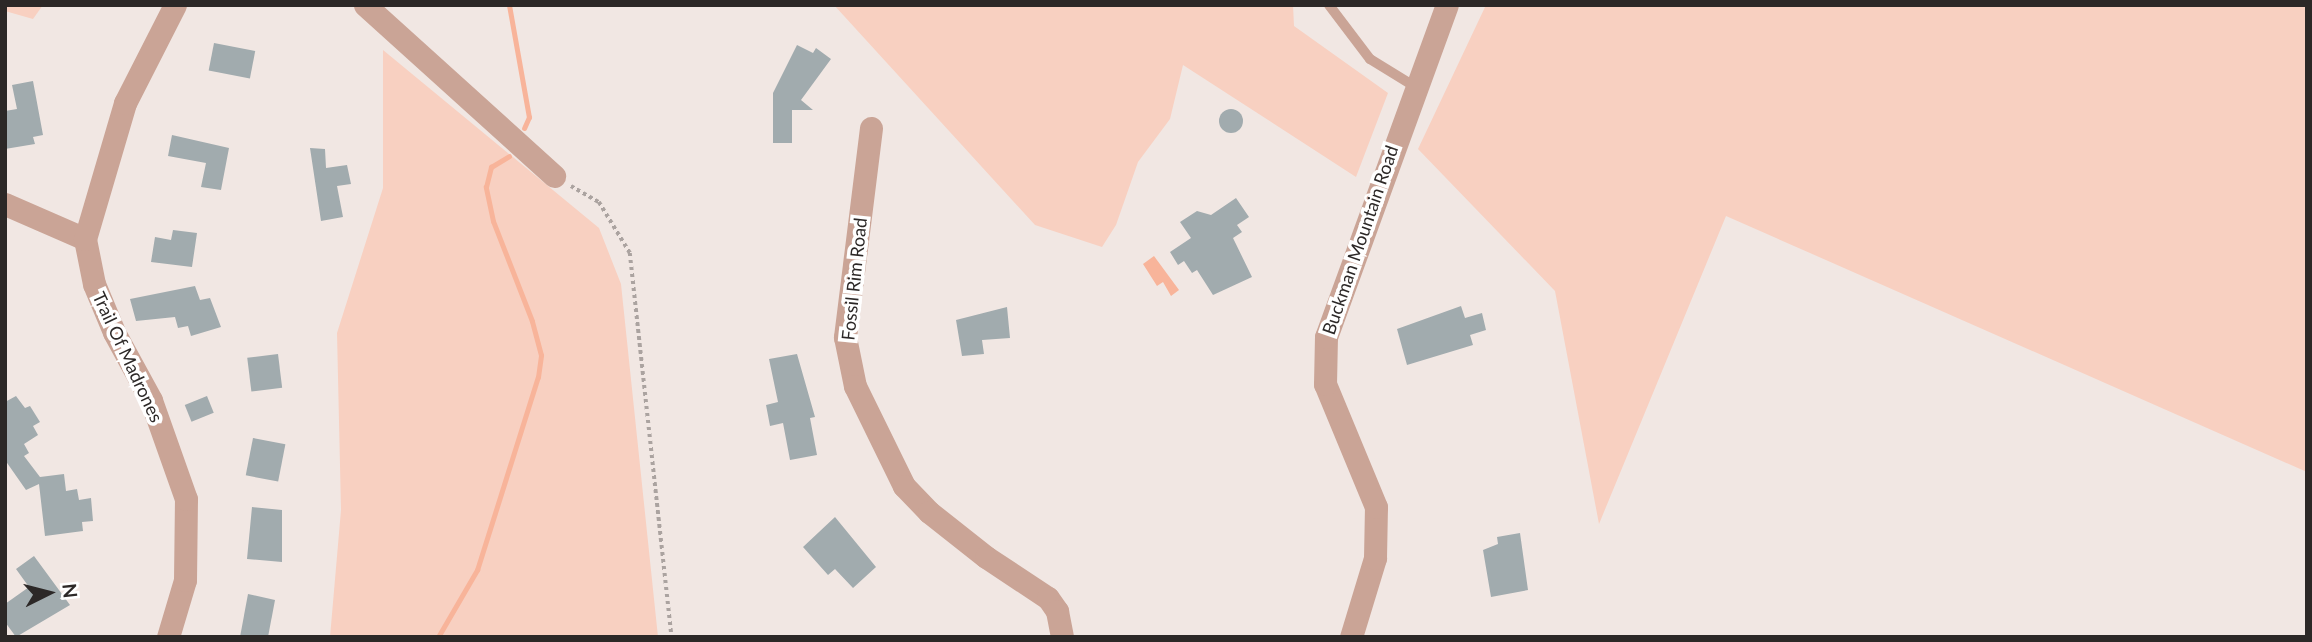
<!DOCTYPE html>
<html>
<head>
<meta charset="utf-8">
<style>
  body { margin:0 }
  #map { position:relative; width:2312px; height:642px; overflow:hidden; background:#f1e7e3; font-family:Lato,sans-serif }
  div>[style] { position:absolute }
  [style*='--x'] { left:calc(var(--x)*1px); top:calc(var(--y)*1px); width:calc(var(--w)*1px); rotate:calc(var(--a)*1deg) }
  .green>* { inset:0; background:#f8d0c1 }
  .water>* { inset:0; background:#f8b49a }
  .stream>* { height:5px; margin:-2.5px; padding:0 2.5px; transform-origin:2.5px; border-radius:2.5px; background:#f8b49a }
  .building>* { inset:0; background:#a1abae; transform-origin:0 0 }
  .round { border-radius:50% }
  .path>* { height:3.5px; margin-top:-1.75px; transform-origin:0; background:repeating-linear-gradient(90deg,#aba3a0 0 3.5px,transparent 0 7px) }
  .service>* { height:10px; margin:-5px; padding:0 5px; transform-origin:5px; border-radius:5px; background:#caa496 }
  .minor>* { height:23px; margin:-11.5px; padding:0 11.5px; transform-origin:11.5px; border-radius:11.5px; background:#caa496 }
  span { translate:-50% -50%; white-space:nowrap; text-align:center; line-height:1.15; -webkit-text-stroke:7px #fff; paint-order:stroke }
  .street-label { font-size:18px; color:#2c2827 }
  .frame { position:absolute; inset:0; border:7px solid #2c2827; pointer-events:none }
  .north { position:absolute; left:14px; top:558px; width:70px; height:70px; -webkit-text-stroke:5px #fff; paint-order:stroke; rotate:84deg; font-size:19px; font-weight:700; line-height:28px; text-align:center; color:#2c2827 }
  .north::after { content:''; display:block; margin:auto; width:24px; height:32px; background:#2c2827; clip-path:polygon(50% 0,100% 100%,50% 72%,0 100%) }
</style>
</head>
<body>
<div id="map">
  <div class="green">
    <div style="clip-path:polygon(5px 5px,43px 5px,33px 19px,5px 11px)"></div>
    <div style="clip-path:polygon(834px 5px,1293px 5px,1294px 26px,1388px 93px,1356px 177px,1183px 65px,1170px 119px,1138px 162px,1116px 225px,1102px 247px,1035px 225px)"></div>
    <div style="clip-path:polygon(1486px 5px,2307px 5px,2307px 472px,1726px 216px,1599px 524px,1555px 291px,1418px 149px)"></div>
    <div style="clip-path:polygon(383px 50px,599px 228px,621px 284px,658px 637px,330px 637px,341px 510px,337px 333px,383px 188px)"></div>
  </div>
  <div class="water">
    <div style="clip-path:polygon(1154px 256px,1179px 290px,1171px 296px,1163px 282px,1157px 286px,1143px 264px)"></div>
  </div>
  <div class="stream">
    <div style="--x:509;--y:5;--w:114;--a:79.9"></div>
    <div style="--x:529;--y:117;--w:12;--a:114"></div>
    <div style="--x:438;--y:637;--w:78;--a:-59.8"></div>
    <div style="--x:477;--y:570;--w:202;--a:-72.5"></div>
    <div style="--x:538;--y:377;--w:22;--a:-82"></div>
    <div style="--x:541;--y:355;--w:35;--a:-105"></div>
    <div style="--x:532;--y:321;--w:107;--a:-111.3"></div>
    <div style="--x:493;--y:221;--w:35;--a:-102"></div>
    <div style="--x:486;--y:187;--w:21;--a:-76"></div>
    <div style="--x:491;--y:167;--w:21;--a:-31"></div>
  </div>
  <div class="building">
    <div style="left:214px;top:43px;width:42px;height:28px;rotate:11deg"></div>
    <div style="clip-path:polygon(797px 45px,813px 53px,816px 48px,831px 59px,801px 100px,813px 110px,792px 110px,792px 143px,773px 143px,773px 93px)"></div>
    <div style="clip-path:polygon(33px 81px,43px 135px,33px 137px,35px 144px,5px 149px,5px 111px,17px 109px,12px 85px)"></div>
    <div class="round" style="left:1219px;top:109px;width:24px;height:24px"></div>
    <div style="clip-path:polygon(172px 135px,229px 148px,221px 190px,201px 187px,206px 163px,168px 156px)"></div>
    <div style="clip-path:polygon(310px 148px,325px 149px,326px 168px,347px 165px,351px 184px,337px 186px,343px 217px,321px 221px)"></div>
    <div style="clip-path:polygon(1236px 198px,1249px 217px,1237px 225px,1242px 232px,1233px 238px,1252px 277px,1213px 295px,1197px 270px,1192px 273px,1184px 261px,1178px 265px,1170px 252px,1191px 238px,1180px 222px,1197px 211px,1211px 215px)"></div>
    <div style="clip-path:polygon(173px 230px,197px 233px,192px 267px,151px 262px,155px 237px,171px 240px)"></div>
    <div style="clip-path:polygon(195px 286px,200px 300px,210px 298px,221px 327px,191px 336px,188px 326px,178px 328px,175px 317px,136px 321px,130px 299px)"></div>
    <div style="clip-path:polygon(1461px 306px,1465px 318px,1482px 313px,1486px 330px,1470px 335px,1473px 345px,1407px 365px,1397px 329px)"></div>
    <div style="clip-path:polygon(1007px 307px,1010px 338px,982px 340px,984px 354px,962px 356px,956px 320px)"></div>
    <div style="left:278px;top:354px;width:34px;height:31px;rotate:83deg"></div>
    <div style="clip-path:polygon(797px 354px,815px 417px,810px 418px,817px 455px,790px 460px,783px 423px,770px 426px,766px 405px,778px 402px,769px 359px)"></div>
    <div style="clip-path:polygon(16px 396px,25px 408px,30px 406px,40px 422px,33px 426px,38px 435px,24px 444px,29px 453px,24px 456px,40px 477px,64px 474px,66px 491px,77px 489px,79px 500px,91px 498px,93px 521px,82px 522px,83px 531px,45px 536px,39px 484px,26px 490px,5px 460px,5px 402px)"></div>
    <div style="left:207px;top:396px;width:18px;height:24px;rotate:68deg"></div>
    <div style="left:253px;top:438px;width:33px;height:38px;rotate:11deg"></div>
    <div style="clip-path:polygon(252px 507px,282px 510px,282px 562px,247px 559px)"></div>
    <div style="clip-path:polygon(835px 517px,876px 567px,853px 588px,835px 569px,828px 575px,803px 547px)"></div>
    <div style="clip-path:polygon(1520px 533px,1528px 590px,1491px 597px,1483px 550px,1498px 544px,1497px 537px)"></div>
    <div style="clip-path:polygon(34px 556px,70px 605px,16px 637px,5px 622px,5px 604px,29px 587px,16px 569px)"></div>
    <div style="clip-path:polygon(248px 594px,275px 600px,268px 637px,240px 637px)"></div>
  </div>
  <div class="path">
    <div style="--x:571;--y:186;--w:32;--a:30"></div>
    <div style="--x:599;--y:202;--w:60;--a:58.7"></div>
    <div style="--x:630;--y:253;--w:386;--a:83.8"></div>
  </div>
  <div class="service">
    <div style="--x:1329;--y:5;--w:68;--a:52.8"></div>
    <div style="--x:1370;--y:59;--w:52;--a:31.5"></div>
  </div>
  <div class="minor">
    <div style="--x:365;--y:5;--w:255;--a:42.1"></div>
    <div style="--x:871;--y:128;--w:211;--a:97.1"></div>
    <div style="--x:845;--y:337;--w:50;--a:78.5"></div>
    <div style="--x:855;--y:386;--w:111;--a:63.9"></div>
    <div style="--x:904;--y:486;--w:36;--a:46"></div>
    <div style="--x:929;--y:512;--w:73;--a:38.3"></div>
    <div style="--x:986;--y:557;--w:74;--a:33.5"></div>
    <div style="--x:1048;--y:598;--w:16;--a:55"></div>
    <div style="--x:1057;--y:611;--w:26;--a:79"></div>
    <div style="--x:5;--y:204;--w:87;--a:23.6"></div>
    <div style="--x:168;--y:637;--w:59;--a:-73.4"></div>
    <div style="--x:185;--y:580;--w:81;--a:-89.3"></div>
    <div style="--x:186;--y:499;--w:105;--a:-109.5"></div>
    <div style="--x:151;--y:400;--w:77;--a:-118.6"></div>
    <div style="--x:114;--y:332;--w:52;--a:-112.6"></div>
    <div style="--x:94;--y:284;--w:46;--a:-101.3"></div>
    <div style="--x:85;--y:239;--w:142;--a:-73.6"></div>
    <div style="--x:125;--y:103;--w:110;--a:-63"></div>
    <div style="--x:1351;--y:637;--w:83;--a:-73.1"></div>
    <div style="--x:1375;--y:558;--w:51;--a:-88.9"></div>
    <div style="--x:1376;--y:507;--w:133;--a:-112.5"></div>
    <div style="--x:1325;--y:384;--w:47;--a:-88.8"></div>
    <div style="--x:1326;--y:337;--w:353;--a:-70"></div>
  </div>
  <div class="street-label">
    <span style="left:1360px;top:240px;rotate:-71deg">Buckman Mountain Road</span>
    <span style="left:854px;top:279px;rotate:-84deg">Fossil Rim Road</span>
    <span style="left:128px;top:357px;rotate:65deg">Trail Of Madrones</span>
  </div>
  <div class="frame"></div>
  <div class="north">N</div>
</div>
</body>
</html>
